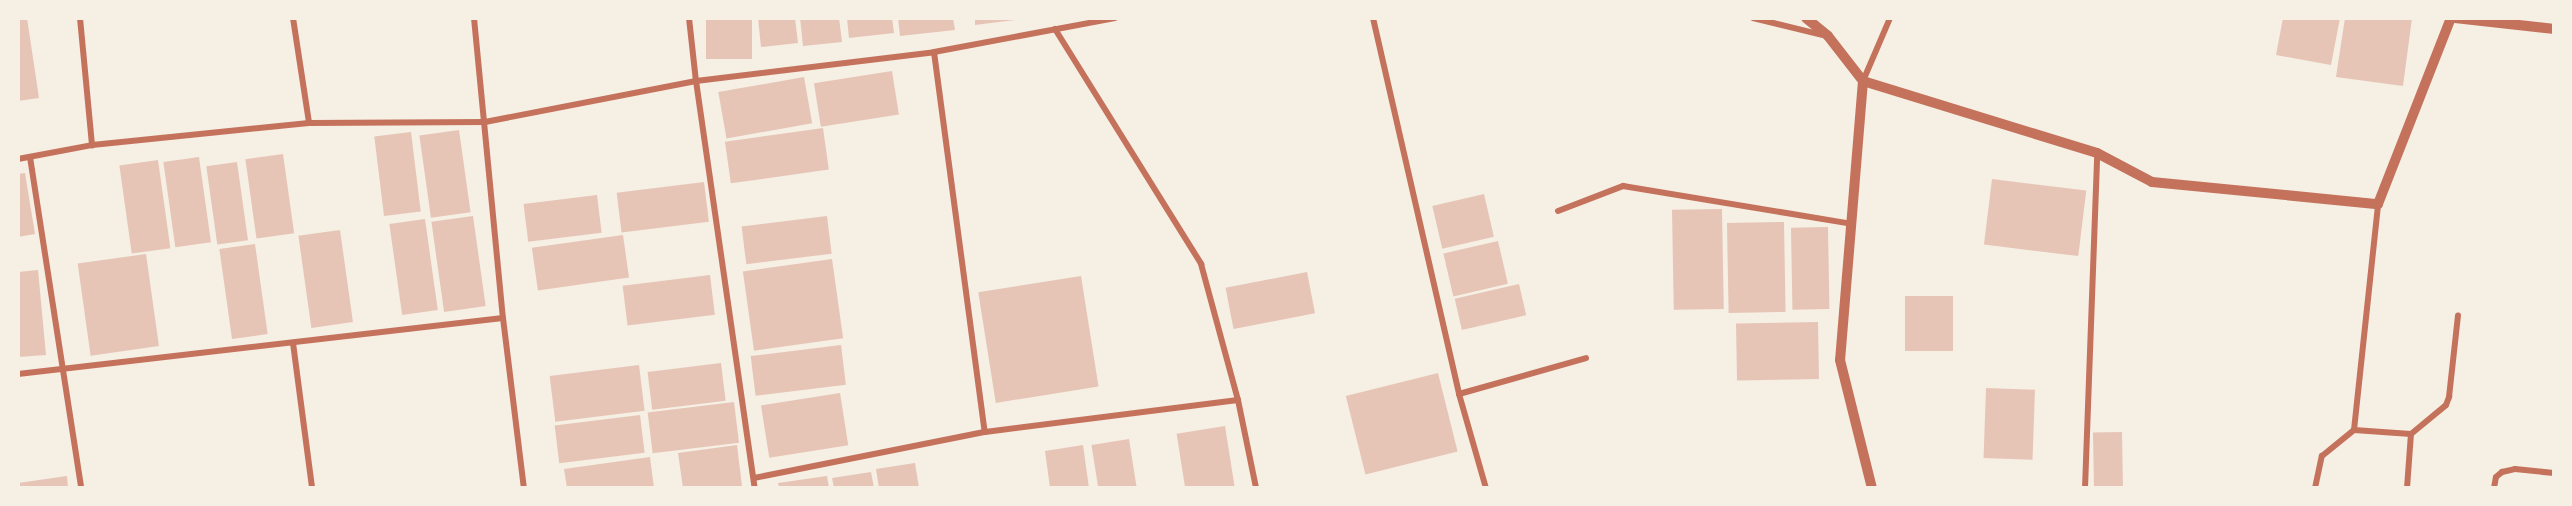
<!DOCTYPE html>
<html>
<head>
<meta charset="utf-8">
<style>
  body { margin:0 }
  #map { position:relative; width:2572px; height:506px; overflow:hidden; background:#f6efe4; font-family:Signika,sans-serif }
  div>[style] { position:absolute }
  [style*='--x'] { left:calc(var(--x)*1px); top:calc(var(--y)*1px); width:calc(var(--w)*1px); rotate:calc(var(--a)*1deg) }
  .building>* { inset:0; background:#e6c5b7; transform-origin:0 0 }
  .minor>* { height:6px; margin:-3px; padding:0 3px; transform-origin:3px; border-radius:3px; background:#c5725c }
  .tertiary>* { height:10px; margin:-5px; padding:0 5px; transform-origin:5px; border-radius:5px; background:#c5725c }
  span { translate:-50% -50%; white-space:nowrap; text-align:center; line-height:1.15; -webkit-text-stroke:4.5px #f6efe4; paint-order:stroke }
  .frame { position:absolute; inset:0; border:20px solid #f6efe4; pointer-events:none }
</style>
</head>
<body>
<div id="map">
  <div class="building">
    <div style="clip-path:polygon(18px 18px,27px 18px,39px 98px,18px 101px)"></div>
    <div style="left:706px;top:18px;width:46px;height:41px"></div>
    <div style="clip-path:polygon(758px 18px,795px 18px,798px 43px,761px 47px)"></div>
    <div style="clip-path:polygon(800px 18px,839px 18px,842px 42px,803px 46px)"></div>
    <div style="clip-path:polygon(847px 18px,892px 18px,894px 33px,849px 38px)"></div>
    <div style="clip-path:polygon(898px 18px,953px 18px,955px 30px,900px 36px)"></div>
    <div style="clip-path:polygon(975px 18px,1014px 18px,1015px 20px,975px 25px)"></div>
    <div style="clip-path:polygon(2283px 18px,2340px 18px,2331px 65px,2276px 55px)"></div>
    <div style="clip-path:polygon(2345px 18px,2412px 18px,2403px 86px,2336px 77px)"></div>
    <div style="left:892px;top:71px;width:44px;height:79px;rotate:81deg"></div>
    <div style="left:804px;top:77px;width:47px;height:87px;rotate:80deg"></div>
    <div style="left:823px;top:128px;width:42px;height:99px;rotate:82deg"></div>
    <div style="left:459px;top:130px;width:83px;height:40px;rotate:82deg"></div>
    <div style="left:411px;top:132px;width:80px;height:37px;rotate:83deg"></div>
    <div style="left:283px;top:154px;width:80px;height:38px;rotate:82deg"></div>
    <div style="left:199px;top:157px;width:86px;height:36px;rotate:82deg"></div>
    <div style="left:158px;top:160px;width:89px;height:39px;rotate:82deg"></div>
    <div style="left:237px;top:162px;width:79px;height:31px;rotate:82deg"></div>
    <div style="clip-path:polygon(25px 173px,35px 234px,18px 237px,18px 174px)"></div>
    <div style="left:1992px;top:179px;width:95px;height:66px;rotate:7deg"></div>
    <div style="left:704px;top:182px;width:40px;height:88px;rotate:83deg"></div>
    <div style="left:1484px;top:194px;width:44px;height:53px;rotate:77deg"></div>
    <div style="left:597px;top:195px;width:38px;height:74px;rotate:83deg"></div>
    <div style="left:1722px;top:209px;width:100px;height:50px;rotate:89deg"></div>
    <div style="left:473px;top:216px;width:91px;height:42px;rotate:82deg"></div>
    <div style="left:827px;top:216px;width:38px;height:86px;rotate:83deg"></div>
    <div style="left:425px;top:219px;width:92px;height:36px;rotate:82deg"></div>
    <div style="left:1784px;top:222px;width:90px;height:57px;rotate:89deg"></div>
    <div style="left:1828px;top:227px;width:82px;height:37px;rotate:89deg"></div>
    <div style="left:340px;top:230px;width:93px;height:42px;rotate:82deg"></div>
    <div style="left:623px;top:235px;width:43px;height:92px;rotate:82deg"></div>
    <div style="left:1498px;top:241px;width:44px;height:56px;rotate:77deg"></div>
    <div style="left:255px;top:244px;width:91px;height:36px;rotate:82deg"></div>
    <div style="left:146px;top:254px;width:93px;height:69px;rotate:82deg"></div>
    <div style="left:832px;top:259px;width:80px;height:90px;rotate:82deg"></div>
    <div style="clip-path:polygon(38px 270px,46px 355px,18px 357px,18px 272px)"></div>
    <div style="left:1307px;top:272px;width:42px;height:83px;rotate:79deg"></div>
    <div style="left:710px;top:275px;width:40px;height:88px;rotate:83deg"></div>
    <div style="left:1081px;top:276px;width:112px;height:104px;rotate:81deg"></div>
    <div style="left:1519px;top:284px;width:32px;height:66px;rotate:77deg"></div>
    <div style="left:1905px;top:296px;width:48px;height:55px"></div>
    <div style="left:1818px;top:322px;width:57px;height:82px;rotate:89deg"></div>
    <div style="left:841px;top:345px;width:40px;height:91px;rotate:83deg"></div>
    <div style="left:721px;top:363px;width:38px;height:74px;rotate:83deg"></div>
    <div style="left:639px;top:365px;width:46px;height:90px;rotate:83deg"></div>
    <div style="left:1438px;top:373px;width:81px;height:95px;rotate:76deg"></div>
    <div style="left:1986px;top:388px;width:49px;height:70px;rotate:2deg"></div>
    <div style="left:840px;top:393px;width:53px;height:80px;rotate:81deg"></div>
    <div style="left:734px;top:402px;width:41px;height:87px;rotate:83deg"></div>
    <div style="left:640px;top:415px;width:38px;height:86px;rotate:83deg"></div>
    <div style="left:1225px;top:426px;width:63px;height:49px;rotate:81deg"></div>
    <div style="left:2122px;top:432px;width:56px;height:29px;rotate:89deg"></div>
    <div style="left:1129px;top:439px;width:50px;height:38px;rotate:81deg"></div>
    <div style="clip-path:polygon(737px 445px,742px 486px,683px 488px,678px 453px)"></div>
    <div style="clip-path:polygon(1083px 445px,1089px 488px,1050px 488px,1045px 451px)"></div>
    <div style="clip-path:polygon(650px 457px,654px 488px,567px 488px,564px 469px)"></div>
    <div style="clip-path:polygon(915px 463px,919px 488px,879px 488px,876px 469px)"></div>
    <div style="clip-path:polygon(871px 472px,874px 488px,834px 488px,832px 478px)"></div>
    <div style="clip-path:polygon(67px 476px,68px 488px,18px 488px,18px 483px)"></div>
    <div style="clip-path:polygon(827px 476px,829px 488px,779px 488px,778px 483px)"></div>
  </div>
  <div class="minor">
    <div style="--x:80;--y:18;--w:128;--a:84.6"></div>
    <div style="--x:293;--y:18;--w:106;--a:81.3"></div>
    <div style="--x:474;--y:18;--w:301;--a:84.5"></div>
    <div style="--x:503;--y:318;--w:171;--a:83"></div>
    <div style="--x:689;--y:18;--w:63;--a:83.7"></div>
    <div style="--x:696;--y:81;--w:411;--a:81.8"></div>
    <div style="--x:1373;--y:18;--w:386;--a:77.1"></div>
    <div style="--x:1459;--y:394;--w:98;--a:74"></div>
    <div style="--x:1753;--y:18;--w:71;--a:13.8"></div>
    <div style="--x:1055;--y:29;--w:277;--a:58.1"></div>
    <div style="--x:1201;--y:264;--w:141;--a:74.8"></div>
    <div style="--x:1238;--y:400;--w:90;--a:78.4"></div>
    <div style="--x:934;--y:52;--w:383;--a:82.4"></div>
    <div style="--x:1863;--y:81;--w:69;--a:-66.8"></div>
    <div style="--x:30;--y:157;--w:335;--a:81.2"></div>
    <div style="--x:18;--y:159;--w:75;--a:-10.7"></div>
    <div style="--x:92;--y:145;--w:218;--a:-5.8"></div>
    <div style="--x:309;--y:123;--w:176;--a:-0.3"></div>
    <div style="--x:485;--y:122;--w:215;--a:-11"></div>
    <div style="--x:696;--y:81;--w:240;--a:-6.9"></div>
    <div style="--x:934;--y:52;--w:184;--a:-10.6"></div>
    <div style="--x:1558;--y:211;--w:70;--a:-21"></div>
    <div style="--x:1623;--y:186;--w:232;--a:9.4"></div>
    <div style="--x:293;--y:343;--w:146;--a:82.5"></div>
    <div style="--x:18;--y:374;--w:488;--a:-6.6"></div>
    <div style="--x:1459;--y:394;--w:132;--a:-15.8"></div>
    <div style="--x:2354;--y:430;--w:227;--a:-83.9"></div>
    <div style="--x:754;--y:478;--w:236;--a:-11.3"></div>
    <div style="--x:985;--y:432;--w:255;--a:-7.2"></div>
    <div style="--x:2085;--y:488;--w:335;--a:-87.9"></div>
    <div style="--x:2315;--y:488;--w:33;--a:-78"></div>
    <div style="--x:2322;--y:456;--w:41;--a:-39.1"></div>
    <div style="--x:2354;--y:430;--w:57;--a:4"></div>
    <div style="--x:2411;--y:434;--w:45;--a:-39.6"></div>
    <div style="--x:2446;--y:405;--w:9;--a:-69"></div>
    <div style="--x:2449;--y:397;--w:82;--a:-83.7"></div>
    <div style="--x:2407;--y:488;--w:54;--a:-85.8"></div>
    <div style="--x:2494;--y:488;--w:11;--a:-80"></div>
    <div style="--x:2496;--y:477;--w:8;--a:-40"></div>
    <div style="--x:2502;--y:472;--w:13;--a:-13"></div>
    <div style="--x:2515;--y:469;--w:39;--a:6"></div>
  </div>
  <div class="tertiary">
    <div style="--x:1806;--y:18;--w:28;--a:39"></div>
    <div style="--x:1828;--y:36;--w:57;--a:52.1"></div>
    <div style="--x:1863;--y:81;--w:280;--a:94.7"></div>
    <div style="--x:1840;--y:360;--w:132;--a:76"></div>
    <div style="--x:2455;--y:18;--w:100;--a:6.3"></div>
    <div style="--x:1863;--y:81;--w:245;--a:17.1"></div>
    <div style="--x:2097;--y:153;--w:62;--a:27.8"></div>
    <div style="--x:2152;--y:182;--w:227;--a:5.6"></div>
    <div style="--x:2378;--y:204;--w:200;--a:-68.6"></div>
  </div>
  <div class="frame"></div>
</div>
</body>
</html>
